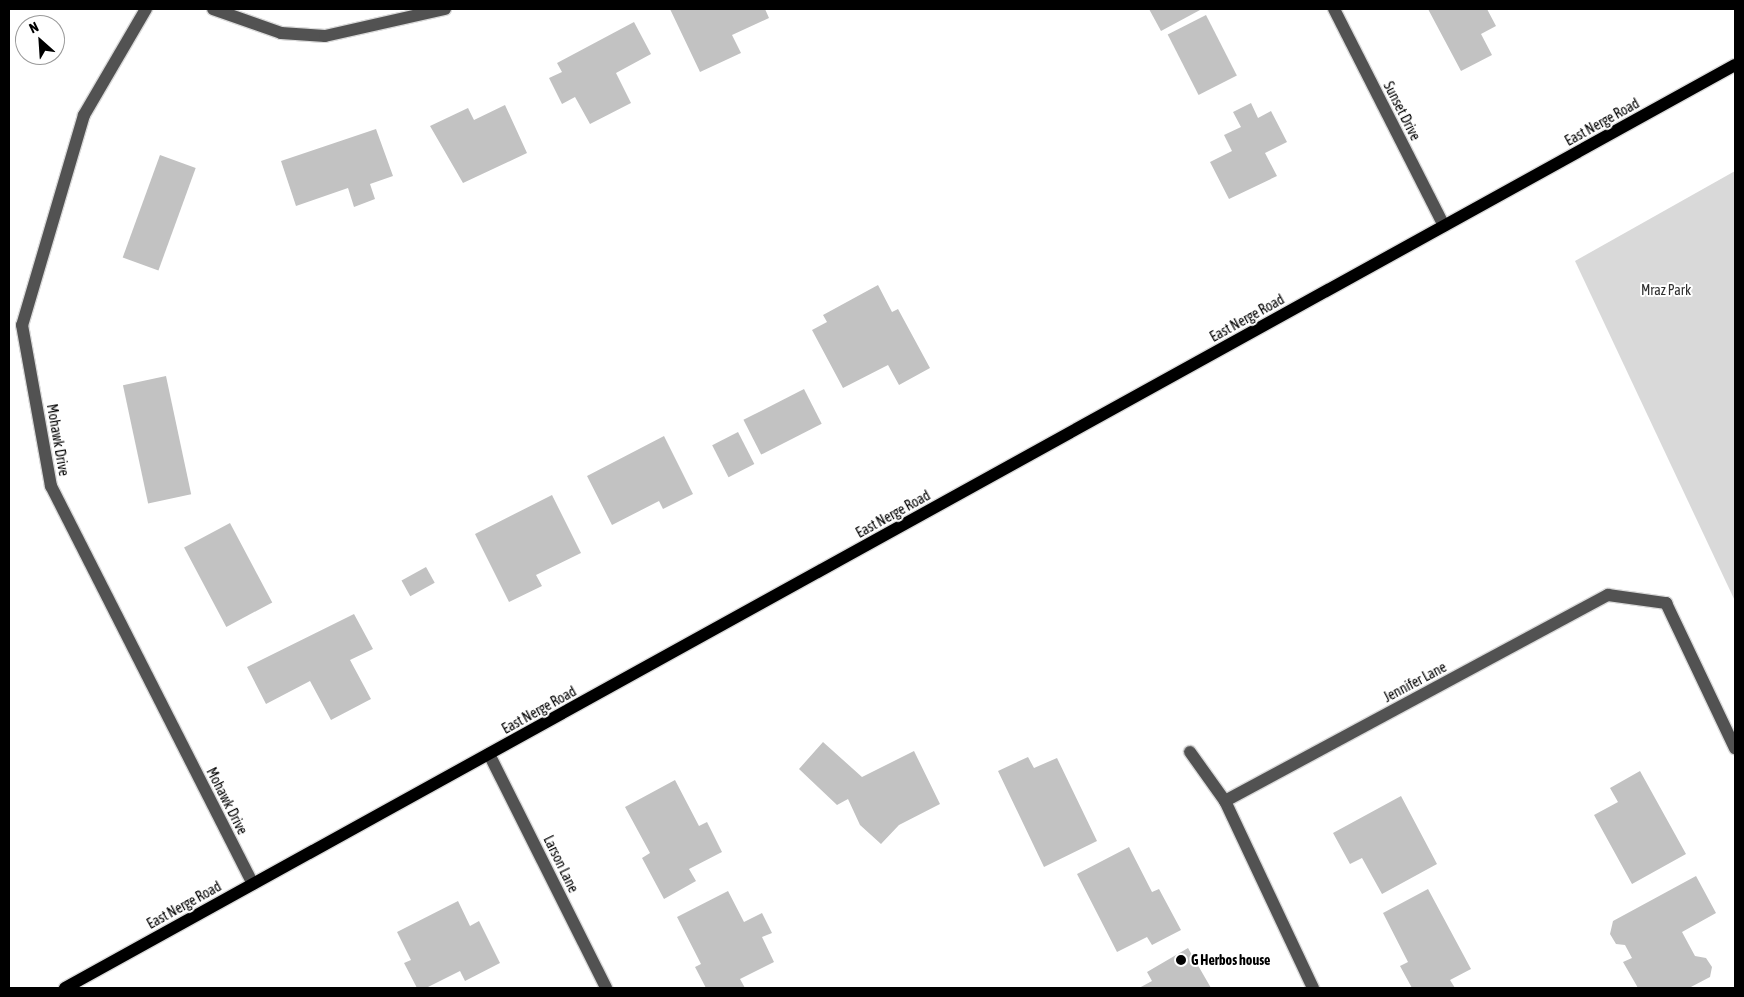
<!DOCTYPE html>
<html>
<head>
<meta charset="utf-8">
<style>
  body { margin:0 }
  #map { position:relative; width:1744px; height:997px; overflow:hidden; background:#fff; font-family:"Asap Condensed",sans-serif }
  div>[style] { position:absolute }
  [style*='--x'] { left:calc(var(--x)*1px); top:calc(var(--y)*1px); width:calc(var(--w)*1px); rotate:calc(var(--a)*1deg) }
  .green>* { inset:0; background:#d9d9d9 }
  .building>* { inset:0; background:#c2c2c2; transform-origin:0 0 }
  .roads { filter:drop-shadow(1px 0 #dbdbdb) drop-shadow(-1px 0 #dbdbdb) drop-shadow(0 1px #dbdbdb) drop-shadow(0 -1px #dbdbdb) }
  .minor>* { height:12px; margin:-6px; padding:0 6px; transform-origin:6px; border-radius:6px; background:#525252 }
  .major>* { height:12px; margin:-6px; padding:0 6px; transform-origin:6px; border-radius:6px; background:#000 }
  .dots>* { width:14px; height:14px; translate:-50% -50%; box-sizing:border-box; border:2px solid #fff; border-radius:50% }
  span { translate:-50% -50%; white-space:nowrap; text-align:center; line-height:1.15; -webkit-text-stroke:4px #fff; paint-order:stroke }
  .street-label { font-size:14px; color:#000 }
  .park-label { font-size:14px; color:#303030 }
  .poi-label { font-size:14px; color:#000; font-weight:700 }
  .left { translate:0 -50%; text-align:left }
  .frame { position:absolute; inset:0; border:10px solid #000; pointer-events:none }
  .north { position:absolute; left:15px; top:15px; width:50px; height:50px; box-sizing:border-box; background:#fff; border:1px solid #999; border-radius:50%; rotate:334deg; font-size:14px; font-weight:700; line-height:20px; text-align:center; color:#000 }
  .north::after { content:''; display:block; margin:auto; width:18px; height:22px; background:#000; clip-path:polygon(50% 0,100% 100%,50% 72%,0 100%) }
</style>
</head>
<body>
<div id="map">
  <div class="green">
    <div style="clip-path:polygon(1735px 171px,1735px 601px,1575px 261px)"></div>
  </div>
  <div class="building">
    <div style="clip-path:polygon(670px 9px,765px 9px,769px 18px,732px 35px,741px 53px,700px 72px)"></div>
    <div style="clip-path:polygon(1149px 9px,1199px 9px,1200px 10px,1161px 31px)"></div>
    <div style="clip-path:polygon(1428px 9px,1487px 9px,1496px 26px,1481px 34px,1492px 55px,1461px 71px)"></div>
    <div style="left:1206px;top:15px;width:68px;height:43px;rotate:63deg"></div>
    <div style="clip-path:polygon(634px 22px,651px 54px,616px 73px,631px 103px,590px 124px,575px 97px,562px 104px,549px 78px,562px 72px,557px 63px)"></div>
    <div style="clip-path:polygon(1251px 103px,1258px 118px,1271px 111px,1287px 142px,1265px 153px,1277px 176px,1229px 199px,1210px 162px,1232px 151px,1224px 135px,1241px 127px,1233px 112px)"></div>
    <div style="clip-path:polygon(505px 105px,527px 153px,463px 183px,430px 126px,468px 108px,474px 120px)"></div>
    <div style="clip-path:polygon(376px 129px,393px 176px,370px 184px,375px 199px,354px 207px,348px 188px,296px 206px,281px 161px)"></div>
    <div style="left:160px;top:155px;width:38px;height:109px;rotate:20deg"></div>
    <div style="clip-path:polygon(878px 285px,892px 312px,898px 309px,930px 368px,899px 385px,888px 365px,843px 388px,812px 330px,827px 322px,823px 315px)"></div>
    <div style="left:166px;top:376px;width:121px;height:44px;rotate:78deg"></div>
    <div style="left:804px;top:389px;width:39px;height:68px;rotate:63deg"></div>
    <div style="left:738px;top:432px;width:36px;height:29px;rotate:63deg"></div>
    <div style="clip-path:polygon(664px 436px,693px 494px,663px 509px,659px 501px,612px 525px,587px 476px)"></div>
    <div style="clip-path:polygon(552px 495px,581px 553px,536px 575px,542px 586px,509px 602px,475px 534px)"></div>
    <div style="left:230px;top:523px;width:90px;height:52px;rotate:62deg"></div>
    <div style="left:426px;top:567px;width:18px;height:28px;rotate:61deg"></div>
    <div style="clip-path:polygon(354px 614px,373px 649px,350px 660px,371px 699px,331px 720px,310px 681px,266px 704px,247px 667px)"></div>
    <div style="clip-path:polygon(823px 742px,862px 777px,914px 751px,940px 804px,899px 825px,881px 844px,860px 825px,848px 799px,837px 805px,799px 769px)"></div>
    <div style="clip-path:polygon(1028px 757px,1034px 768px,1057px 758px,1097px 841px,1044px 867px,998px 771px)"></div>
    <div style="clip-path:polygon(1640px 771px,1686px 854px,1632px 884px,1594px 815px,1618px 802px,1610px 788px)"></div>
    <div style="clip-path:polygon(675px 780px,699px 826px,707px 822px,722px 852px,689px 869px,696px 881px,664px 899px,642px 858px,650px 853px,625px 807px)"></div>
    <div style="clip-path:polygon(1401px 796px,1437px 864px,1382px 894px,1362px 858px,1350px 864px,1333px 833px)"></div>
    <div style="clip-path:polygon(1129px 847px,1152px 892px,1159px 889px,1181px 930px,1152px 945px,1147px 937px,1117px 952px,1077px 874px)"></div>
    <div style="clip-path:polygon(1696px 876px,1716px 913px,1682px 932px,1695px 956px,1706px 958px,1712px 967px,1710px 977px,1689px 988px,1638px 988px,1623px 962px,1632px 958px,1625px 945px,1616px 944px,1610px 934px,1613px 921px)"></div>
    <div style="clip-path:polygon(1428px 889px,1471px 969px,1450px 980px,1455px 988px,1412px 988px,1400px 966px,1408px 962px,1383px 913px)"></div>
    <div style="clip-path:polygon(728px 891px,744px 922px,762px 913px,772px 933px,762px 937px,774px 962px,740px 979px,745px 988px,706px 988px,695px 967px,701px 964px,677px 917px)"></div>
    <div style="clip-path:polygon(458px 901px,470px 926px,479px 921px,500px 963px,465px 981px,460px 971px,426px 988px,417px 988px,404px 963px,411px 960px,397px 932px)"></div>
    <div style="clip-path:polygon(1188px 948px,1211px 988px,1139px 988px,1152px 981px,1147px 972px)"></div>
  </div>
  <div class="roads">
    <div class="minor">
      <div style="--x:146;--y:9;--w:123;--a:120.3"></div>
      <div style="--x:84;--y:115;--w:219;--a:106.4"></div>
      <div style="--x:22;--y:325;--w:164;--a:79.8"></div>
      <div style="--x:51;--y:486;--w:446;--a:63.1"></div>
      <div style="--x:213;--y:9;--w:72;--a:19.4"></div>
      <div style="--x:281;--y:33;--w:44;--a:3.9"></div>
      <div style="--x:325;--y:36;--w:123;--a:-12.7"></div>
      <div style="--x:1334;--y:9;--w:243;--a:63.1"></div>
      <div style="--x:1190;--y:752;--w:60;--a:54.5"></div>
      <div style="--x:489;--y:754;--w:262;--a:63.4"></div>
      <div style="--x:1313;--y:988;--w:207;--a:-115.2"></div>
      <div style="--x:1225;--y:801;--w:435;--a:-28.3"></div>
      <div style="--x:1608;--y:595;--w:59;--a:7.9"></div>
      <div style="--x:1666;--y:603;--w:161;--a:64.6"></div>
    </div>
    <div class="major">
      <div style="--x:65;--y:988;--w:1908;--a:-28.93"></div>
    </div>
  </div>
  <div class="dots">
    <div style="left:1181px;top:960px;background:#000"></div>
  </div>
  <div class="street-label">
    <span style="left:1402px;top:111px;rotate:63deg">Sunset Drive</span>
    <span style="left:1602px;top:122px;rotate:-29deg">East Nerge Road</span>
    <span style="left:1247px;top:318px;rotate:-29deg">East Nerge Road</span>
    <span style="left:58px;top:440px;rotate:80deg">Mohawk Drive</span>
    <span style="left:893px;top:514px;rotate:-29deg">East Nerge Road</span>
    <span style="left:1415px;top:682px;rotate:-28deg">Jennifer Lane</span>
    <span style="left:539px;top:710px;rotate:-29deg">East Nerge Road</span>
    <span style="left:227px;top:801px;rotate:63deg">Mohawk Drive</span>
    <span style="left:561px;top:864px;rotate:64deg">Larson Lane</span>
    <span style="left:184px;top:905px;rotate:-29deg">East Nerge Road</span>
  </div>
  <div class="park-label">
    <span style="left:1666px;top:290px">Mraz Park</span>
  </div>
  <div class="poi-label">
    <span class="left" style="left:1191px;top:960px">G Herbos house</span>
  </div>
  <div class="frame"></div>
  <div class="north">N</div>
</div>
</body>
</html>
